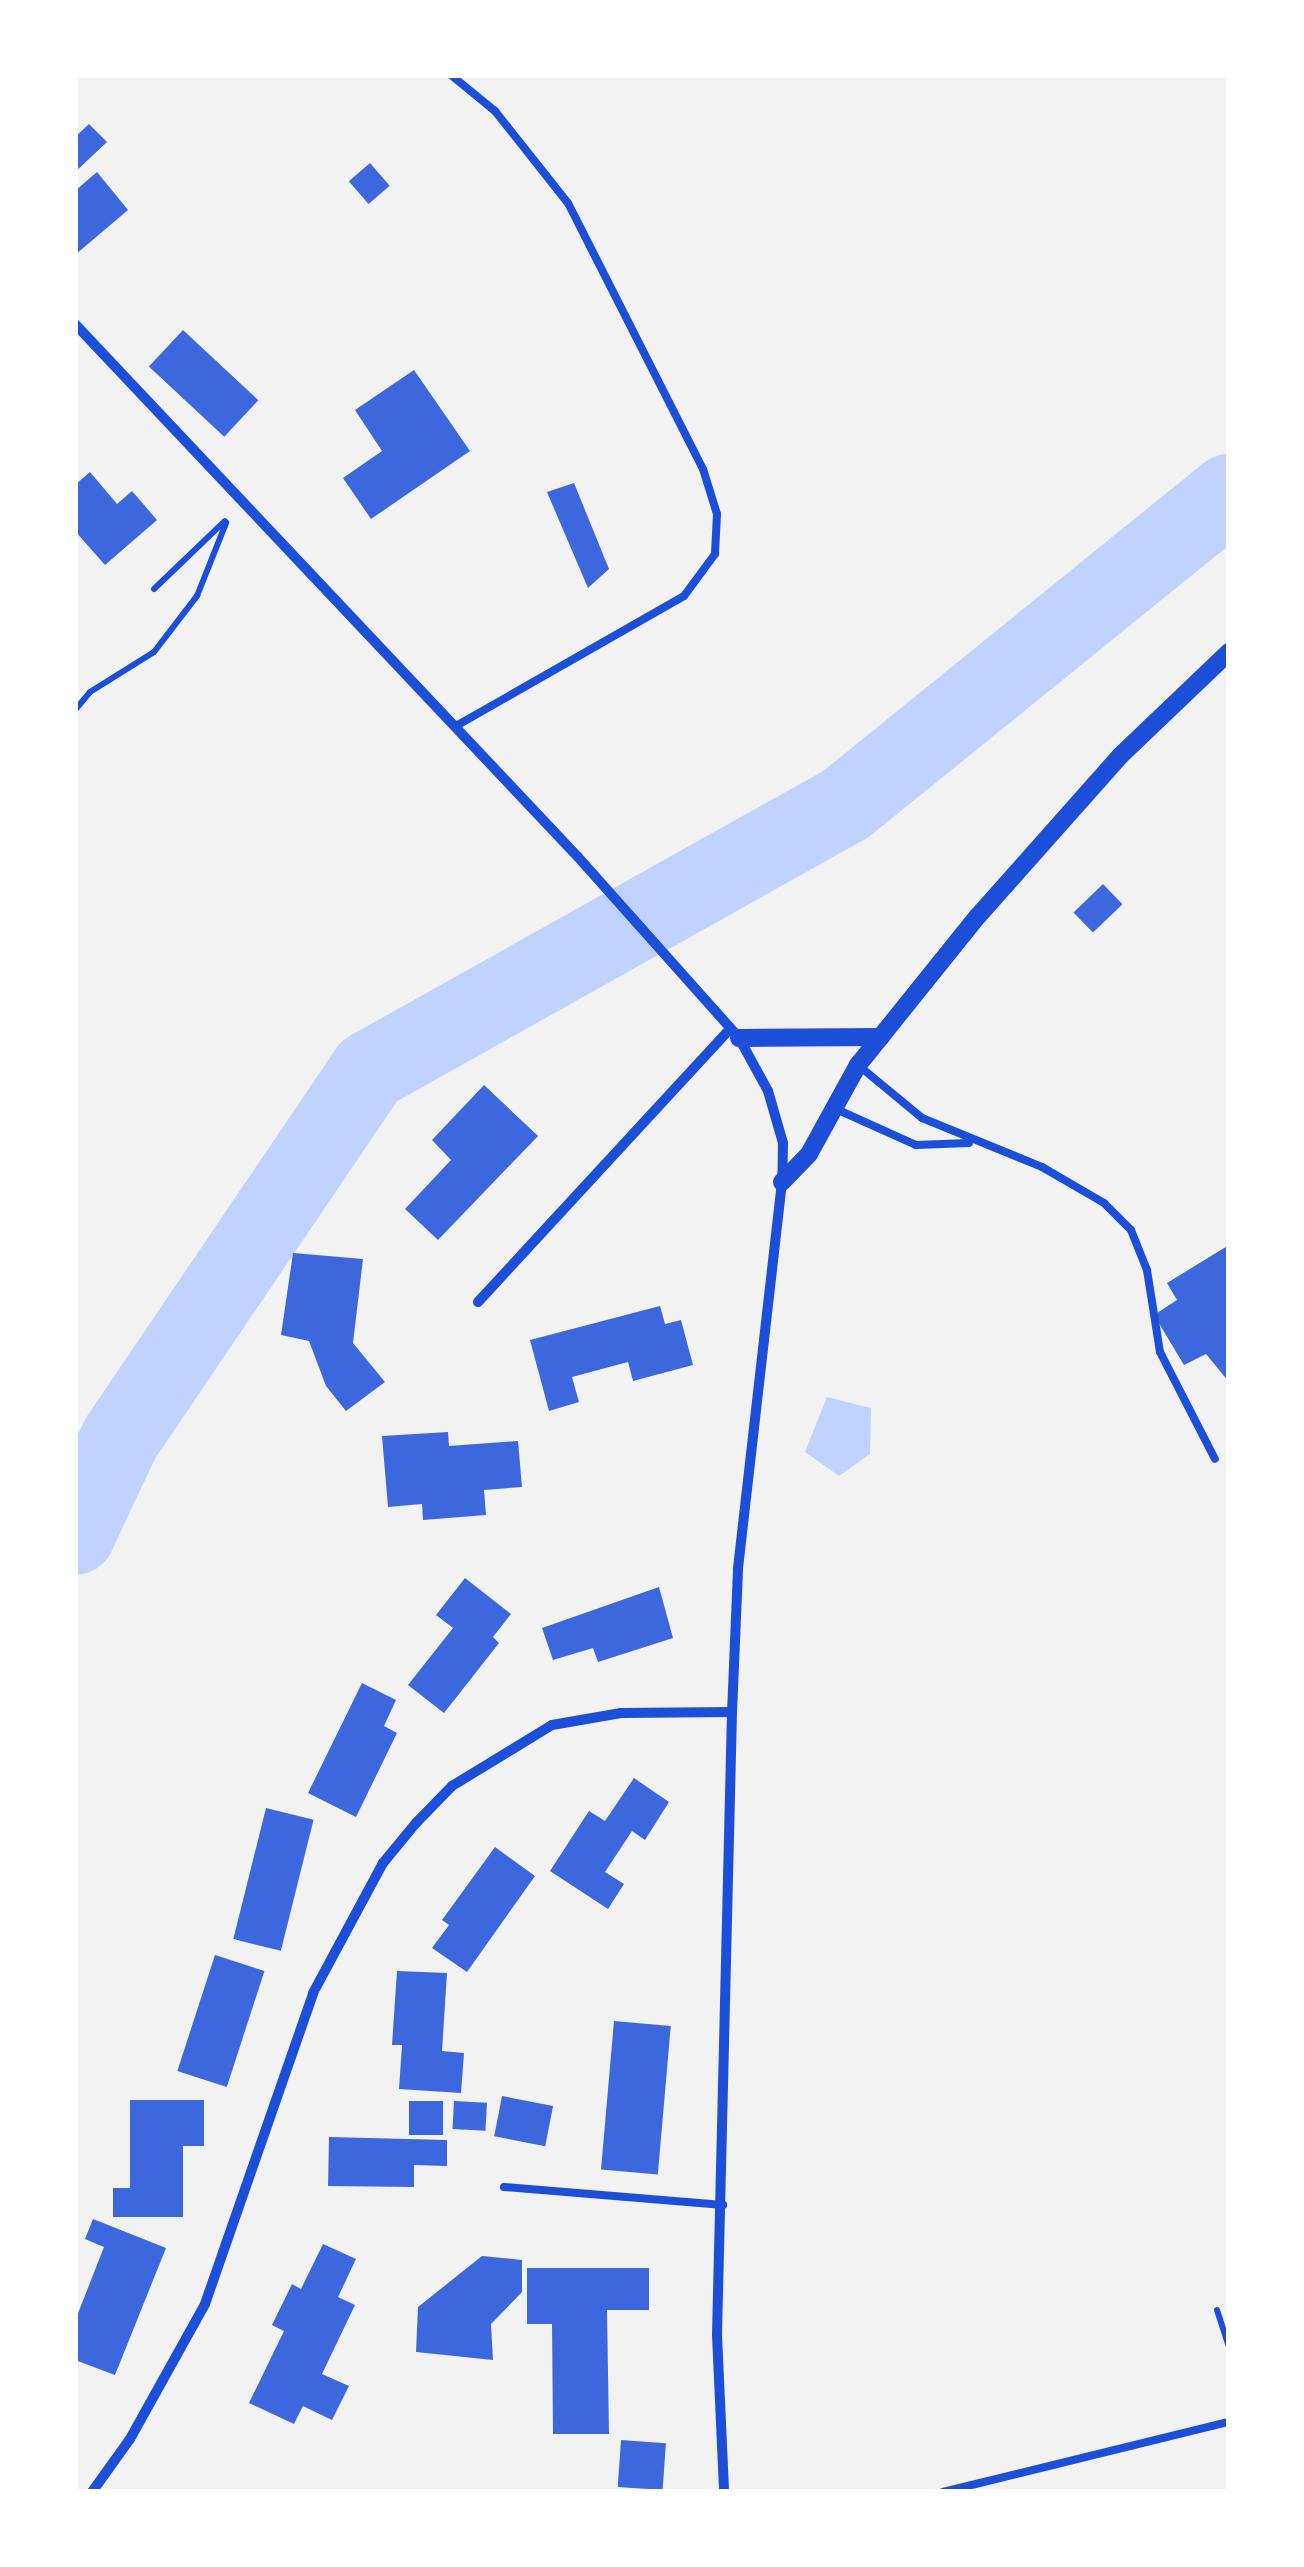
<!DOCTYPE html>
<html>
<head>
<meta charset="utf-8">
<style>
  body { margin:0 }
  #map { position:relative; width:1304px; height:2567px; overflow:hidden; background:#f2f2f2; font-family:"Nunito Sans",sans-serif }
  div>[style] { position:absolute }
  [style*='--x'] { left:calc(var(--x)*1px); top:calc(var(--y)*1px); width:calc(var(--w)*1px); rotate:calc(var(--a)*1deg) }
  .water>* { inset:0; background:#bfd3fe }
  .river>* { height:80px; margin:-40px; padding:0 40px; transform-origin:40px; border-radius:40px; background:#bfd3fe }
  .building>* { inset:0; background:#3d67dc; transform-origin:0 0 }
  .path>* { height:6px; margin:-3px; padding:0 3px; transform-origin:3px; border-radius:3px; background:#1d4ed8 }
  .service>* { height:8px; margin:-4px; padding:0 4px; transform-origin:4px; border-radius:4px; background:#1d4ed8 }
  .minor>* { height:10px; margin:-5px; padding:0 5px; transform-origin:5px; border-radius:5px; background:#1d4ed8 }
  .tertiary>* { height:18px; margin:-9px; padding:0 9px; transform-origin:9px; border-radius:9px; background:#1d4ed8 }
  span { translate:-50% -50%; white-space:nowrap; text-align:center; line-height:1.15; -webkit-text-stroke:8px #fff; paint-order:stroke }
  .frame { position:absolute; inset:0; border:78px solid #fff; pointer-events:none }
</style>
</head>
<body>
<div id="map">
  <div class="water">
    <div style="clip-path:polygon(827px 1397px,871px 1408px,870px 1454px,839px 1476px,805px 1452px)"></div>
  </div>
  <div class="river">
    <div style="--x:75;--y:1535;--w:106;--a:-64.9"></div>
    <div style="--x:120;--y:1439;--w:444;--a:-55.9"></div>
    <div style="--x:369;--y:1071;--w:547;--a:-29.24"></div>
    <div style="--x:846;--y:804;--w:493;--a:-39"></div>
  </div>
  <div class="building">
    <div style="clip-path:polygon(89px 124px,107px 142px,75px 172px,75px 137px)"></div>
    <div style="left:370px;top:163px;width:30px;height:28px;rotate:49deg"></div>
    <div style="clip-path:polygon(97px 172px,128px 210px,75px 255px,75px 191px)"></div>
    <div style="left:183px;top:330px;width:103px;height:50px;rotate:43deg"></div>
    <div style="clip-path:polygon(414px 370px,470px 451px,371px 519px,343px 478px,382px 451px,355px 410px)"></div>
    <div style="clip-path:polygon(90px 472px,117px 504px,132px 491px,157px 520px,105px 565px,75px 531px,75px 485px)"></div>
    <div style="clip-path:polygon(574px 483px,609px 569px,588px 588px,547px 492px)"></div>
    <div style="left:1103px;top:884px;width:28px;height:41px;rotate:46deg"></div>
    <div style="clip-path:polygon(484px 1085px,538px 1136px,438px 1240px,405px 1209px,451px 1160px,432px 1140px)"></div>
    <div style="clip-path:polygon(1229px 1245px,1229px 1382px,1206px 1354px,1184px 1365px,1154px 1315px,1177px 1300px,1167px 1283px)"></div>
    <div style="clip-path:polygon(293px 1253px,363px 1259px,353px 1343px,385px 1382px,346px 1411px,326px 1386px,309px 1341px,281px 1335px)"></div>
    <div style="clip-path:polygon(660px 1306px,665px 1324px,681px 1320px,693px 1365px,633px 1381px,628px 1362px,572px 1377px,579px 1402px,549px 1411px,530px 1340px)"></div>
    <div style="clip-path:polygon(448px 1432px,449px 1446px,518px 1441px,522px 1487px,484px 1490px,486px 1515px,423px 1520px,422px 1504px,388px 1507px,382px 1436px)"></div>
    <div style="clip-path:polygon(465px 1578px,511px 1614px,493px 1637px,499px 1643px,444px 1713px,408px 1685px,453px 1628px,436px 1615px)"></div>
    <div style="clip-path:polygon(659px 1587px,673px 1638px,598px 1662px,593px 1648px,553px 1660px,542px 1628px)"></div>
    <div style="clip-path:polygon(362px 1683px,396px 1700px,384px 1726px,397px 1733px,356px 1817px,308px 1793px)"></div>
    <div style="clip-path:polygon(634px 1778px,669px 1802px,645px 1840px,632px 1831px,605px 1872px,624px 1884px,608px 1909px,550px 1871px,589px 1811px,605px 1821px)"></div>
    <div style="left:266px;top:1808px;width:49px;height:135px;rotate:14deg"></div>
    <div style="clip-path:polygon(495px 1847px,535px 1876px,467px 1972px,432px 1948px,449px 1925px,442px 1920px)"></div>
    <div style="left:215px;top:1955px;width:52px;height:122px;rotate:18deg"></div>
    <div style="clip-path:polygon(397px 1971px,447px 1973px,442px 2051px,464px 2053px,461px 2093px,399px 2089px,402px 2045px,392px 2045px)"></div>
    <div style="left:614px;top:2021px;width:57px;height:149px;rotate:5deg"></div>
    <div style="left:502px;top:2096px;width:52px;height:41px;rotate:11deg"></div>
    <div style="clip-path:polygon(130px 2100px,204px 2100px,204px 2146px,183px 2146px,183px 2217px,113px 2217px,113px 2188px,130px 2188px)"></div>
    <div style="left:409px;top:2101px;width:34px;height:34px"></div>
    <div style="left:454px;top:2101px;width:33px;height:28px;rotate:3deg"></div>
    <div style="clip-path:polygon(329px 2137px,447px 2140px,447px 2166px,414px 2165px,414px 2187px,328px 2186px)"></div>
    <div style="clip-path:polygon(93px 2219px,166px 2248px,115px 2375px,75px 2360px,75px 2321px,104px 2247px,85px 2239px)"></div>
    <div style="clip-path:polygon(323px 2244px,356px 2259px,338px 2297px,355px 2305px,322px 2374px,349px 2386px,332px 2420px,303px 2406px,294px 2424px,249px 2403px,284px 2331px,272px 2325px,292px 2284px,301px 2289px)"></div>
    <div style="clip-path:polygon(482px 2256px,522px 2260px,522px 2292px,491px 2324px,493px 2360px,416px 2352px,418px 2307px)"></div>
    <div style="clip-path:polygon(527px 2268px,649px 2268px,649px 2310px,607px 2310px,609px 2434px,553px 2434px,552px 2324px,527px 2324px)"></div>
    <div style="left:621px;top:2440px;width:45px;height:47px;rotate:4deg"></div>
  </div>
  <div class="path">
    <div style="--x:154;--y:589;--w:98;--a:-43.8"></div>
    <div style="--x:75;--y:710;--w:23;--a:-50"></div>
    <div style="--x:90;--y:692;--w:75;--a:-32"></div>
    <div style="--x:154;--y:652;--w:71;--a:-52.5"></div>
    <div style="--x:197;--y:596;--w:79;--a:-68.3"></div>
    <div style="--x:1217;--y:2310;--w:39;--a:72"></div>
  </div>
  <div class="service">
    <div style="--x:451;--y:75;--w:57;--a:39.3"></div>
    <div style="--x:495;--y:111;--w:117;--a:51.6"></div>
    <div style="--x:568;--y:203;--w:298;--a:63.1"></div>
    <div style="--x:703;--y:469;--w:47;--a:72.7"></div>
    <div style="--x:717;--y:514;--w:40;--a:92.9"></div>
    <div style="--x:715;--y:554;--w:52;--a:126.4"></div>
    <div style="--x:684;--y:596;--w:262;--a:150.3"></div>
    <div style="--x:858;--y:1065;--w:83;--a:39.6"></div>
    <div style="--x:922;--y:1118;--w:130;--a:22.2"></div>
    <div style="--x:1042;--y:1167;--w:72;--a:30.1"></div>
    <div style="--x:1104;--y:1203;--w:38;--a:45"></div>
    <div style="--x:1131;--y:1230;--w:43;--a:68.2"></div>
    <div style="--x:1147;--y:1270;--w:83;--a:81"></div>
    <div style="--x:1160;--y:1352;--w:120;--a:62.8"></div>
    <div style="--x:836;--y:1109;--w:88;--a:24.2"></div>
    <div style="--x:916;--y:1145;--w:53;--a:-2.2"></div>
    <div style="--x:504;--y:2187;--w:220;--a:4.7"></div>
    <div style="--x:943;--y:2492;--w:294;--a:-13.8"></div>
  </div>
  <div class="minor">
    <div style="--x:75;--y:324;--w:733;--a:46.66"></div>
    <div style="--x:578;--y:857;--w:242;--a:48.3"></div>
    <div style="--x:739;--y:1038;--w:60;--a:61.3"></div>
    <div style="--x:768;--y:1091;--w:54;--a:73.9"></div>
    <div style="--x:783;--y:1143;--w:39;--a:91"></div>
    <div style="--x:782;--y:1182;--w:390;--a:96.5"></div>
    <div style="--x:738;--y:1570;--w:142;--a:92.4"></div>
    <div style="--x:732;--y:1712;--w:623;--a:91.38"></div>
    <div style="--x:717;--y:2335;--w:157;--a:87.4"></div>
    <div style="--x:478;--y:1302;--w:372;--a:-47.3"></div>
    <div style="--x:92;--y:2492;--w:65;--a:-54.4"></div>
    <div style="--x:130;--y:2439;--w:154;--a:-60.9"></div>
    <div style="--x:205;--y:2304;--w:329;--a:-70.8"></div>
    <div style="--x:313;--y:1993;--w:148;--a:-61.7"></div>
    <div style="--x:383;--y:1863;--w:52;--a:-50.5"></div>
    <div style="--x:416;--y:1823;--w:52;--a:-45.8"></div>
    <div style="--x:452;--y:1786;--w:117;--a:-31.4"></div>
    <div style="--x:552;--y:1725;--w:70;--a:-9.9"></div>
    <div style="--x:621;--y:1713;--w:111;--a:-0.5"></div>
  </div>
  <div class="tertiary">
    <div style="--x:739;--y:1038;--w:142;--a:-0.4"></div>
    <div style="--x:782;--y:1182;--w:39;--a:-46"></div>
    <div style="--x:809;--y:1154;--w:102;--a:-61.2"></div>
    <div style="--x:858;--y:1065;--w:191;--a:-51.2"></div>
    <div style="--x:978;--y:916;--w:214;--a:-48.4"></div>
    <div style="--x:1120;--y:756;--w:151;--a:-43.7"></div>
  </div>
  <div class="frame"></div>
</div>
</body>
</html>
